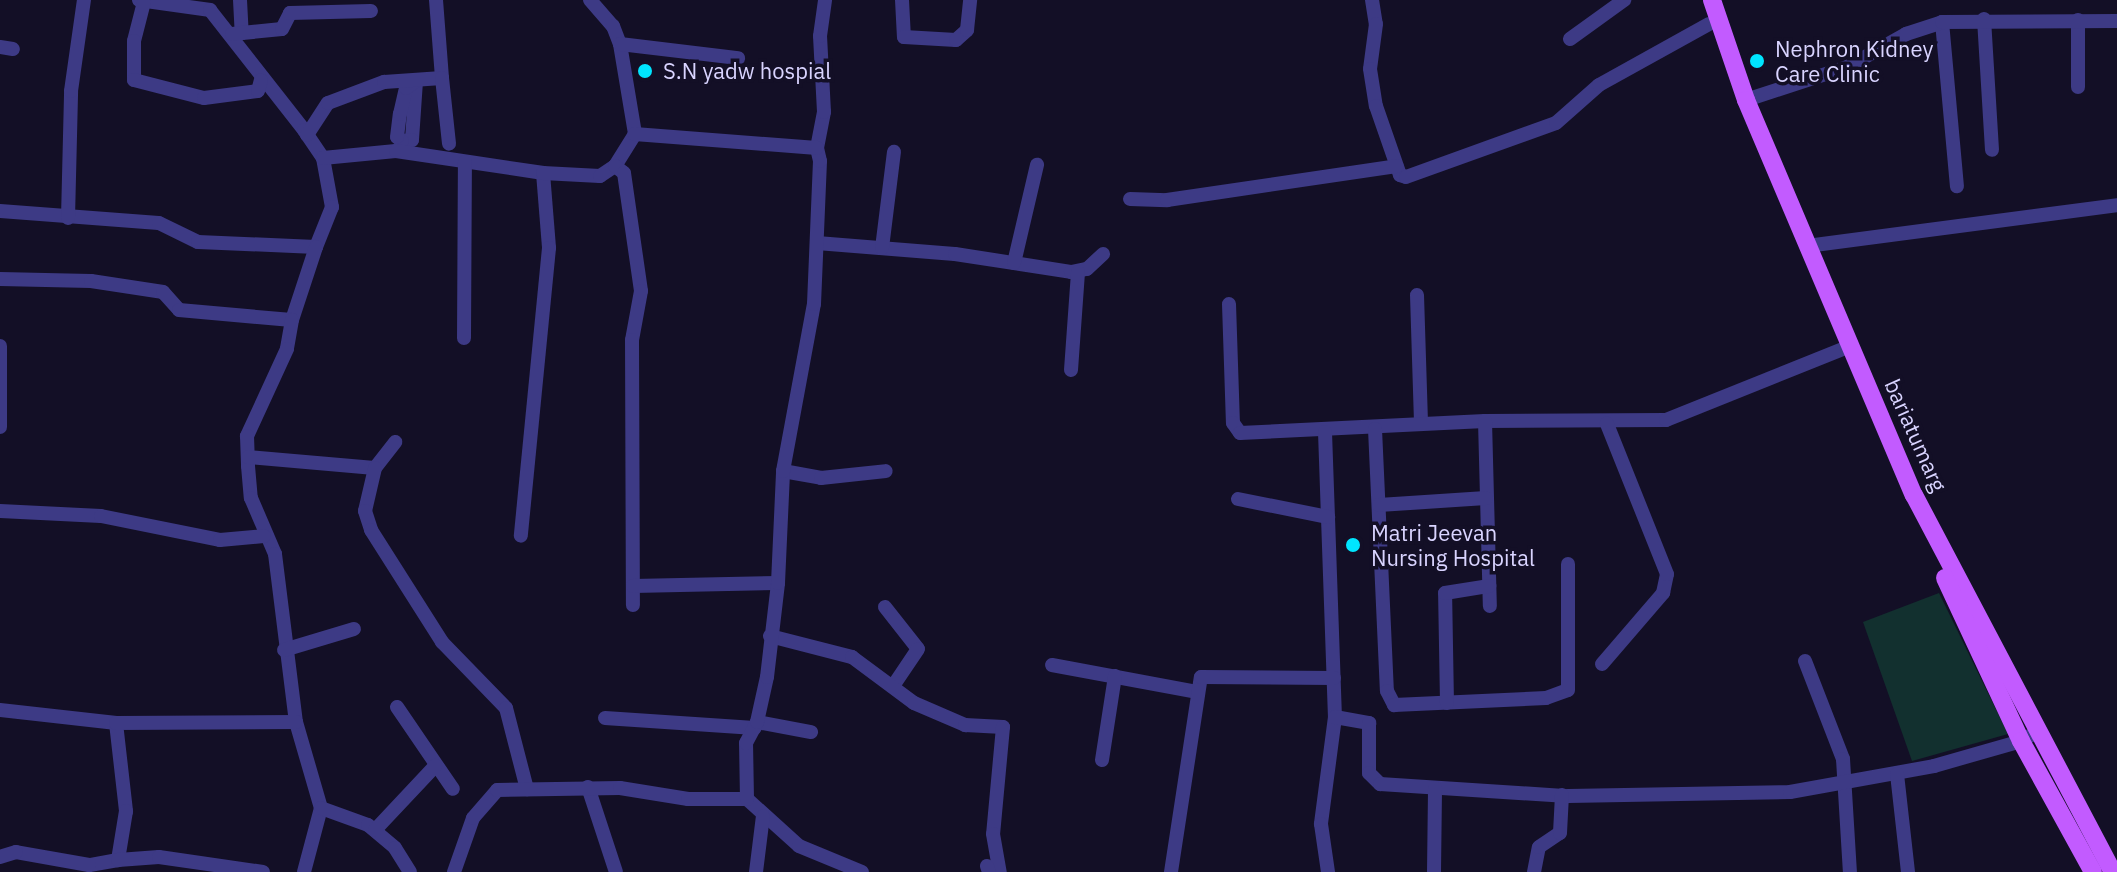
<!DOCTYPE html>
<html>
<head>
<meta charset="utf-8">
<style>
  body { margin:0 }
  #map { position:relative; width:2117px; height:872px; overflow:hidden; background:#130f26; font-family:"IBM Plex Sans",sans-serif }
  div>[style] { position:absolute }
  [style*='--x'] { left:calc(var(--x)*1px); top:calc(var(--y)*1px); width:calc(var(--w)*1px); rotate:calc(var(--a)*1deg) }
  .green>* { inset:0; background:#12302f }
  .minor>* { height:14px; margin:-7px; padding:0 7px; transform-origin:7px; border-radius:7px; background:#3d3a85 }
  .major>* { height:18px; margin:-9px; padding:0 9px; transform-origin:9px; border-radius:9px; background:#c25bff }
  .dots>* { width:22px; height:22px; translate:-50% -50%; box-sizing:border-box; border:4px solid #130f26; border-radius:50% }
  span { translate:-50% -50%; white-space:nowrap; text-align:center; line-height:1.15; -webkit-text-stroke:7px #130f26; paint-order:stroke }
  .poi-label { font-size:22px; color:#d9d4ff }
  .left { translate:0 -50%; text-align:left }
  .street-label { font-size:22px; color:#d9d4ff }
</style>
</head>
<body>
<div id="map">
  <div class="green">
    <div style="clip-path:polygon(1939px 593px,2008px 734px,1912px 761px,1863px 622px)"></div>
  </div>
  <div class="minor">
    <div style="--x:139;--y:0;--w:72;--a:8"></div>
    <div style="--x:210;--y:10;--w:152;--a:51.9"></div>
    <div style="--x:304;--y:130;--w:34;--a:56"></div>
    <div style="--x:323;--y:158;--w:50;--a:79.6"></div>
    <div style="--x:332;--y:207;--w:43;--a:111.8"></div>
    <div style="--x:240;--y:0;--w:33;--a:87"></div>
    <div style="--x:436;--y:0;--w:78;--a:85.6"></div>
    <div style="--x:590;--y:0;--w:35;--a:49"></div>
    <div style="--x:613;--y:26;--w:19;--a:69"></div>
    <div style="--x:620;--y:44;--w:91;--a:80.5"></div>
    <div style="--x:635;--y:134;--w:38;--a:122"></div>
    <div style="--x:902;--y:0;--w:37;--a:87"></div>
    <div style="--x:904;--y:37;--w:52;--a:3.3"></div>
    <div style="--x:956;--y:40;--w:15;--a:-42"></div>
    <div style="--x:967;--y:30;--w:30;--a:-84"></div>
    <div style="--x:1372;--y:0;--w:24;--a:81"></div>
    <div style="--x:1376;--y:24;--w:45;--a:97.6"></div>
    <div style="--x:1370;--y:69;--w:37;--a:81"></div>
    <div style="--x:1376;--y:106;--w:73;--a:70.8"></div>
    <div style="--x:1400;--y:175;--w:6;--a:18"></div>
    <div style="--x:1406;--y:177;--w:159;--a:-19.8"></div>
    <div style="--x:1556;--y:123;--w:57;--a:-41.5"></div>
    <div style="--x:1599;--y:85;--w:126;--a:-29"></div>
    <div style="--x:144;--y:2;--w:40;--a:104.4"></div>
    <div style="--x:134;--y:41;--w:39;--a:90"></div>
    <div style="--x:134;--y:80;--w:72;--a:14.4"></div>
    <div style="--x:204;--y:98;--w:54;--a:-7.4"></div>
    <div style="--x:258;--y:91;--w:11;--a:-75"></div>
    <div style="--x:1984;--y:19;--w:131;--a:86.5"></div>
    <div style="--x:2078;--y:20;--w:67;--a:90"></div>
    <div style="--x:1942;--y:22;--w:165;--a:84.8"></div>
    <div style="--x:232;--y:34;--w:50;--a:-5.7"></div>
    <div style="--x:282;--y:29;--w:18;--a:-63"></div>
    <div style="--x:290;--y:13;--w:81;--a:-1.4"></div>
    <div style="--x:1570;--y:39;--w:67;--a:-35.8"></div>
    <div style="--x:620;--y:44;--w:119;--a:6.8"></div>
    <div style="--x:0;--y:47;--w:13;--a:9"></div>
    <div style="--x:416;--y:81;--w:59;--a:93.9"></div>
    <div style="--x:412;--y:140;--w:10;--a:174"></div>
    <div style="--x:402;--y:141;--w:6;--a:-141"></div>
    <div style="--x:397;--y:137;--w:23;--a:-83"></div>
    <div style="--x:400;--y:114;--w:27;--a:-77"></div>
    <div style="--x:406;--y:88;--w:12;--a:-35"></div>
    <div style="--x:1746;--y:100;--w:106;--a:-18.1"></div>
    <div style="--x:1847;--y:67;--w:68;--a:-29.2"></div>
    <div style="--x:1906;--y:34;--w:38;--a:-18"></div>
    <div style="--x:1942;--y:22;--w:175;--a:-0.3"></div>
    <div style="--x:307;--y:135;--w:38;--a:-57"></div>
    <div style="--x:328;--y:103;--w:60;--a:-20.6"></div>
    <div style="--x:384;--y:82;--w:58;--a:-3.9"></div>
    <div style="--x:442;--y:78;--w:66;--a:83.9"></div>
    <div style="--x:817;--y:148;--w:37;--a:-79"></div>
    <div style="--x:824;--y:112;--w:76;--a:-93"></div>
    <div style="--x:820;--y:36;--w:36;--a:-82"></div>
    <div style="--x:323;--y:158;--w:73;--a:-5.5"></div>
    <div style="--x:396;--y:151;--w:149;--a:8.5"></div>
    <div style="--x:543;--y:173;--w:75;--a:85.4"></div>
    <div style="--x:549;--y:248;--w:289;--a:95.6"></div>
    <div style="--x:543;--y:173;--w:57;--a:3"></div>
    <div style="--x:600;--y:176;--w:18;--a:-34"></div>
    <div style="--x:615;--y:166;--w:11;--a:38"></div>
    <div style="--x:624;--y:173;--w:119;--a:81.8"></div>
    <div style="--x:641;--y:291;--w:50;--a:100.4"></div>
    <div style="--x:632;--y:340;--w:265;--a:89.8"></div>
    <div style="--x:1130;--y:199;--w:37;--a:2"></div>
    <div style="--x:1167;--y:200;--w:232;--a:-8.4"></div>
    <div style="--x:0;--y:211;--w:159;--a:4.3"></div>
    <div style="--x:159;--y:223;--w:43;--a:26"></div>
    <div style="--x:198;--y:242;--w:118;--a:2.4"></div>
    <div style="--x:316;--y:247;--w:77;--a:108.2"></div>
    <div style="--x:68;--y:218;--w:127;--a:-88.6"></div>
    <div style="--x:71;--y:91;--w:92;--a:-81.9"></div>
    <div style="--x:817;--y:243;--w:138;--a:4.6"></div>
    <div style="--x:955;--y:254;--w:117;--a:8.8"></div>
    <div style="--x:1071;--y:272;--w:16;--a:-11"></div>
    <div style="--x:1087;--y:269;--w:22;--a:-43"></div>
    <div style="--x:1807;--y:246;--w:313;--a:-7.5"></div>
    <div style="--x:882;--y:248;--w:97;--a:-82.9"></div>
    <div style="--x:1014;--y:263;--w:101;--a:-76.8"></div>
    <div style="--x:0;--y:279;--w:91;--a:1.3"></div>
    <div style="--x:91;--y:281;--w:73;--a:8.7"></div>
    <div style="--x:163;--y:292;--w:24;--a:48"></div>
    <div style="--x:179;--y:310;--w:113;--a:5.1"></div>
    <div style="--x:292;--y:320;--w:29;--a:100"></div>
    <div style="--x:287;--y:349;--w:96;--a:114.7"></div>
    <div style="--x:247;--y:436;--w:30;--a:88"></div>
    <div style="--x:248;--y:466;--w:32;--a:85"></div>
    <div style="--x:251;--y:498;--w:61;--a:66.8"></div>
    <div style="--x:275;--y:554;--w:169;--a:82.9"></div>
    <div style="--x:296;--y:722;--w:90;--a:73.8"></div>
    <div style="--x:321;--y:808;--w:66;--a:104.9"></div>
    <div style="--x:1417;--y:295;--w:128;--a:88.2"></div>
    <div style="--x:1229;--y:304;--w:119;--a:88.1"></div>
    <div style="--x:1233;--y:423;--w:12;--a:55"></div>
    <div style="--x:1240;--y:433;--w:245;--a:-2.8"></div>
    <div style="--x:1485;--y:421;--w:181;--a:-0.3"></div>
    <div style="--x:1666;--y:420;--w:198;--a:-21.9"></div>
    <div style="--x:464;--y:338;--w:176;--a:-89.7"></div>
    <div style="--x:0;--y:346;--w:81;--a:90"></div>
    <div style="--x:1071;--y:370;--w:98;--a:-85.9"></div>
    <div style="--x:1485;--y:421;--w:185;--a:88.5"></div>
    <div style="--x:1375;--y:429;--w:262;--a:87.4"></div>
    <div style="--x:1387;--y:691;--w:16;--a:63"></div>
    <div style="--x:1394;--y:705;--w:152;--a:-2.6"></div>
    <div style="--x:1546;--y:698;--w:23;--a:-20"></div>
    <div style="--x:1568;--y:690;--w:126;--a:-90"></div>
    <div style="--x:1325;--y:432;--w:285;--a:88"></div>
    <div style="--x:1335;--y:717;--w:108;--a:97.5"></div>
    <div style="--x:1321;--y:824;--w:49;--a:81.7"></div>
    <div style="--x:248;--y:457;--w:127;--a:5"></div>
    <div style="--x:375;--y:468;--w:33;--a:-52"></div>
    <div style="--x:375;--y:468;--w:44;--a:103.1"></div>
    <div style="--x:365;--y:511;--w:20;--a:72"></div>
    <div style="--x:371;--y:530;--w:133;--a:57.6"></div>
    <div style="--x:442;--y:642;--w:92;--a:45.9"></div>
    <div style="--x:506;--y:708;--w:84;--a:75.5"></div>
    <div style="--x:783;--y:471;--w:39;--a:10"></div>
    <div style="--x:821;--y:478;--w:65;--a:-6.1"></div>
    <div style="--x:1238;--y:499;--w:92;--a:11.3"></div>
    <div style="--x:1379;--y:505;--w:107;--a:-3.7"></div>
    <div style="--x:0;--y:511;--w:101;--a:2.8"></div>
    <div style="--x:101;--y:516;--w:121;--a:11.4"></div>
    <div style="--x:220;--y:540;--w:44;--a:-5.2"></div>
    <div style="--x:633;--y:586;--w:145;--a:-1.2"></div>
    <div style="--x:885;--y:607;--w:53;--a:51.8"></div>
    <div style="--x:918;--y:649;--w:45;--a:124"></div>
    <div style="--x:770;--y:636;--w:85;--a:14.4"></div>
    <div style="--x:852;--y:657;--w:77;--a:36.6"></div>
    <div style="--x:914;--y:703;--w:56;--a:23.3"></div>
    <div style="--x:965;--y:725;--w:38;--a:3"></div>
    <div style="--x:1003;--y:727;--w:107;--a:95.3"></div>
    <div style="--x:993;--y:834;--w:39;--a:80"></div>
    <div style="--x:284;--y:650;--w:73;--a:-16.7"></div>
    <div style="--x:1805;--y:661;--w:105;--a:68.8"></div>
    <div style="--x:1843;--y:759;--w:113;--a:86.5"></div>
    <div style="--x:1602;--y:664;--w:94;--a:-49.3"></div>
    <div style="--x:1663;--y:593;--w:19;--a:-78"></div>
    <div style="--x:1667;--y:574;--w:162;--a:-111.8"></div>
    <div style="--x:1052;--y:665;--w:147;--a:10.5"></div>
    <div style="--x:1447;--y:703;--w:110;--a:-91"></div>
    <div style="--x:1445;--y:593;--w:45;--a:-9"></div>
    <div style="--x:397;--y:707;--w:99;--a:55.7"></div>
    <div style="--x:0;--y:710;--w:117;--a:6.4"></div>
    <div style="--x:116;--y:723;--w:89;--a:83.5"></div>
    <div style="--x:126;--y:811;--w:50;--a:99.3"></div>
    <div style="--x:118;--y:860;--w:29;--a:170"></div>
    <div style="--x:89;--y:865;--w:74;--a:-169.9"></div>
    <div style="--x:16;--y:852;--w:17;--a:163"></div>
    <div style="--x:1335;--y:717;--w:35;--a:10"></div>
    <div style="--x:1369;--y:723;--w:50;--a:90"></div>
    <div style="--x:1369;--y:773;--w:16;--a:45"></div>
    <div style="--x:1380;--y:784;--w:188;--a:3.7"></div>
    <div style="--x:1568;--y:796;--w:222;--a:-1"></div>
    <div style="--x:1790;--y:792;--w:146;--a:-10.2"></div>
    <div style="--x:1934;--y:766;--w:91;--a:-16"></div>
    <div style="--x:2021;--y:741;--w:20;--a:-30"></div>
    <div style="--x:605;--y:718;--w:150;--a:3.8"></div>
    <div style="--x:757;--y:722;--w:55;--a:10.5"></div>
    <div style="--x:116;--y:723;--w:180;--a:-0.3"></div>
    <div style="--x:1102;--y:760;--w:85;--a:-81.2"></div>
    <div style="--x:1897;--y:774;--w:99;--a:83.6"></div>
    <div style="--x:588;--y:787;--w:89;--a:71.8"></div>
    <div style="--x:747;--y:799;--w:70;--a:42.1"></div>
    <div style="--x:799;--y:846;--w:68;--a:22.4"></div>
    <div style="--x:321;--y:808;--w:50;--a:19.9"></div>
    <div style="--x:368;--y:825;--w:35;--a:40"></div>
    <div style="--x:395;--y:848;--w:28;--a:58"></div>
    <div style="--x:375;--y:830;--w:88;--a:-46.8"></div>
    <div style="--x:118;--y:860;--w:41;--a:-4.2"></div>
    <div style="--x:159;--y:857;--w:105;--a:8.2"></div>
    <div style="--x:987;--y:866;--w:6;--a:72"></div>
    <div style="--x:454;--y:872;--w:57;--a:-70.6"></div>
    <div style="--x:473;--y:818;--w:37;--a:-49"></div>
    <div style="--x:497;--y:790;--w:123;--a:-0.9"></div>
    <div style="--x:620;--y:788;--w:69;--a:9.2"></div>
    <div style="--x:688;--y:799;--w:59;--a:0"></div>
    <div style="--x:747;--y:799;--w:56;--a:-91"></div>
    <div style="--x:746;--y:743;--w:24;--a:-62"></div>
    <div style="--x:757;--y:722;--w:46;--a:-77.5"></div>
    <div style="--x:767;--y:677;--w:95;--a:-83.3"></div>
    <div style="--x:778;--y:583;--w:112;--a:-87.4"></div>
    <div style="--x:783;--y:471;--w:170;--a:-79.5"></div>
    <div style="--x:814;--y:304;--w:143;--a:-87.6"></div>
    <div style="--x:820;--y:161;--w:13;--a:-103"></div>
    <div style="--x:817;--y:148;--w:183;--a:-175.6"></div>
    <div style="--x:756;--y:872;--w:56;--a:-82.9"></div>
    <div style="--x:1171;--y:872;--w:197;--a:-81.3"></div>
    <div style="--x:1201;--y:677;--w:133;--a:0.4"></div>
    <div style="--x:1434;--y:872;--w:84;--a:-89.3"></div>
    <div style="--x:1534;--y:872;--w:25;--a:-79"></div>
    <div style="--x:1539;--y:847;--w:25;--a:-34"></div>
    <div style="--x:1560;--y:833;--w:38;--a:-87"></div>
  </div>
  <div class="major">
    <div style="--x:1712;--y:0;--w:106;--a:71.2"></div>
    <div style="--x:1746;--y:100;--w:429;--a:67"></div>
    <div style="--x:1914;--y:495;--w:426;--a:62.2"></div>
    <div style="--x:1945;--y:578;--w:180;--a:65"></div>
    <div style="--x:2021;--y:741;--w:149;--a:61.2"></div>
  </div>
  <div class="dots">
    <div style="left:1757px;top:61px;background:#00e5ff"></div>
    <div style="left:645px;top:71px;background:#00e5ff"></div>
    <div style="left:1353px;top:545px;background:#00e5ff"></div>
  </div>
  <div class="poi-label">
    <span class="left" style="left:1775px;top:61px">Nephron Kidney<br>Care Clinic</span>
    <span class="left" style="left:663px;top:71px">S.N yadw hospial</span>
    <span class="left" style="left:1371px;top:545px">Matri Jeevan<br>Nursing Hospital</span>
  </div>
  <div class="street-label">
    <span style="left:1916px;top:435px;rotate:66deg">bariatumarg</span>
  </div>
</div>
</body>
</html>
